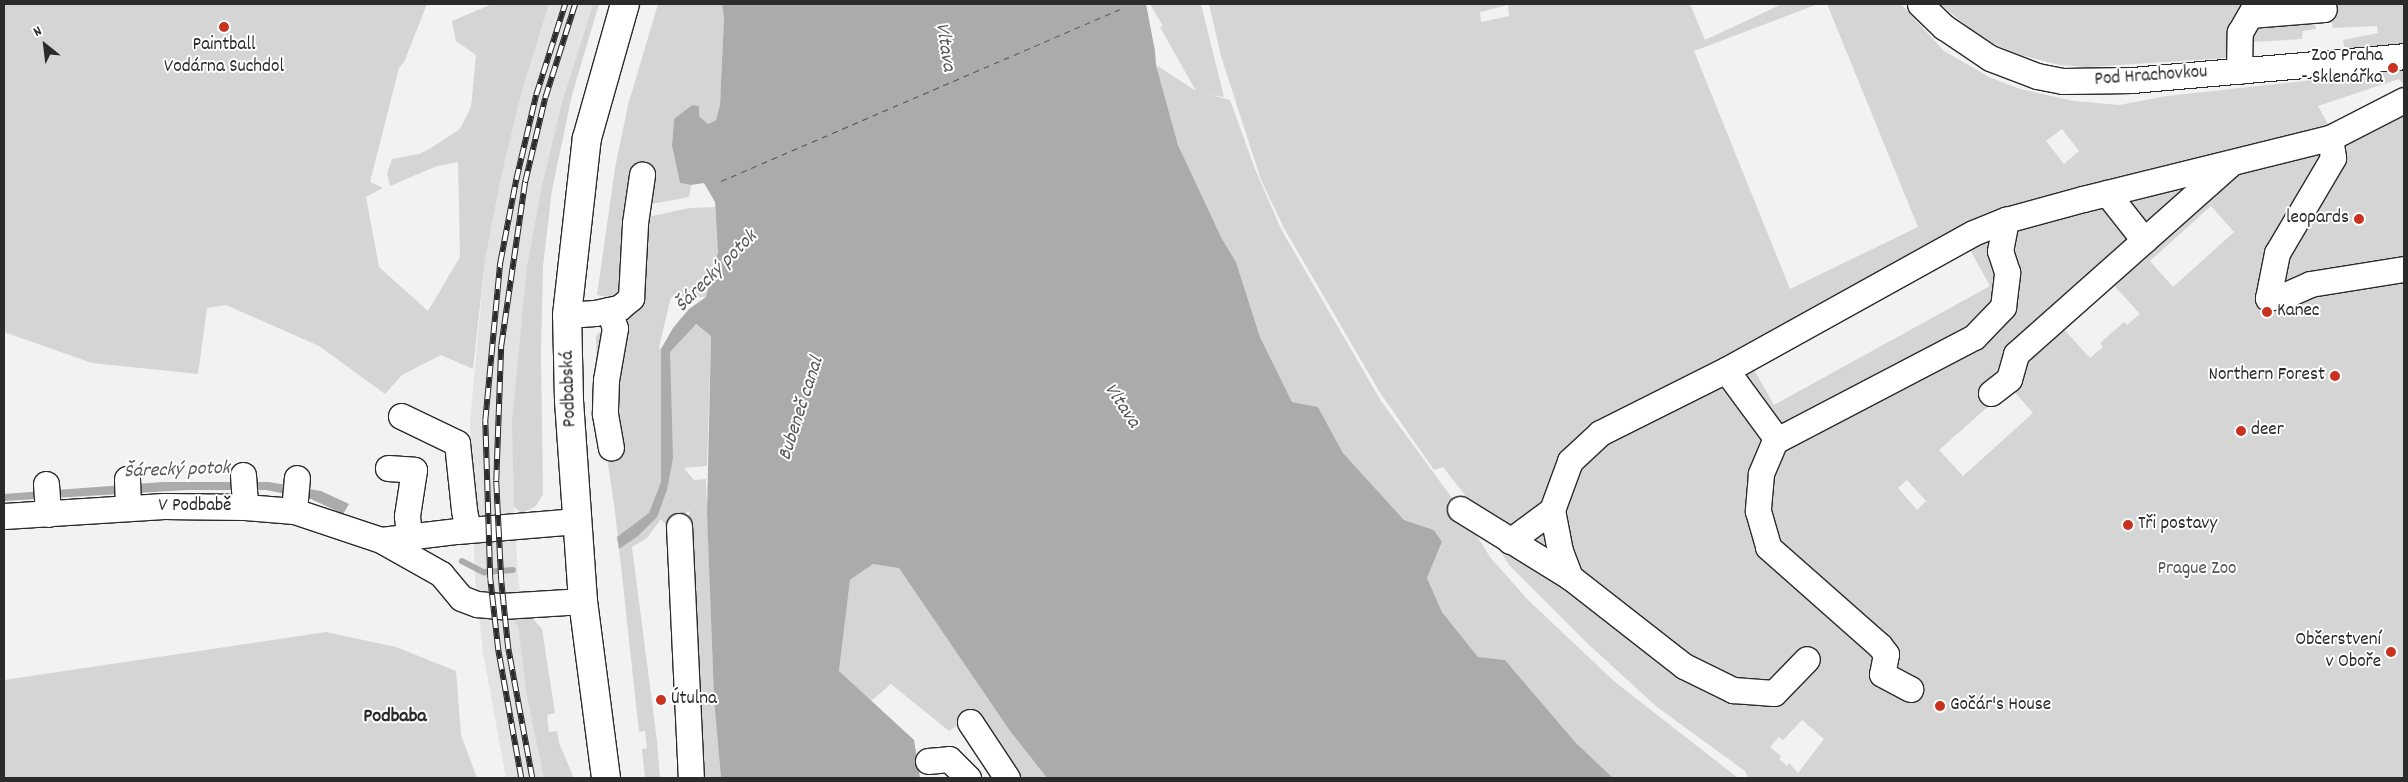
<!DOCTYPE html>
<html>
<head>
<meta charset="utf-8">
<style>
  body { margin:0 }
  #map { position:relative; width:2408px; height:782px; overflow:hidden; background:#f2f2f2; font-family:Dekko,sans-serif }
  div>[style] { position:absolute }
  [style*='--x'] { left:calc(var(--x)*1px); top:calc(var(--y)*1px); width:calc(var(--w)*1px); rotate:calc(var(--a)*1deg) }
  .built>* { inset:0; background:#e3e3e3 }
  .green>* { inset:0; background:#d5d5d5 }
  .water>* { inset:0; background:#ababab }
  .stream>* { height:5.5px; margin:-2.75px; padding:0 2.75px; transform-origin:2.75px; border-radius:2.75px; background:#ababab }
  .ferry>* { height:1px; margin-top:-0.5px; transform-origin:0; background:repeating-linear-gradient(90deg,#585858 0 6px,transparent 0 11px) }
  .roads { filter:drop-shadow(1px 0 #2b2b2b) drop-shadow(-1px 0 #2b2b2b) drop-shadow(0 1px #2b2b2b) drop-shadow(0 -1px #2b2b2b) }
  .minor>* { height:25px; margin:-12.5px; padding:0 12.5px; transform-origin:12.5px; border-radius:12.5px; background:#fff }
  .major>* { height:28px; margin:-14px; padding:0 14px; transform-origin:14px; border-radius:14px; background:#fff }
  .rail>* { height:5.5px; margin-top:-2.75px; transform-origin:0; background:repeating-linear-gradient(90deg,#fff 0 11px,#2b2b2b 0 22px); box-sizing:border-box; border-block:1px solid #2b2b2b }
  .dots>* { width:14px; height:14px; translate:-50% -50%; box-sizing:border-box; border:2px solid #fff; border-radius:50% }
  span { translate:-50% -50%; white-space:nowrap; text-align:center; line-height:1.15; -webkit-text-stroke:4px #fff; paint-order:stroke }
  .poi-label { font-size:19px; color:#2b2b2b }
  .right { translate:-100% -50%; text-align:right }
  .left { translate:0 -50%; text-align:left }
  .street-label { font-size:19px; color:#2b2b2b }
  .park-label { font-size:19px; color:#565656 }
  .water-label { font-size:20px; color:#585858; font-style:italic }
  .neighbourhood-label { font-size:20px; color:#2b2b2b; font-weight:700 }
  .frame { position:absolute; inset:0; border:5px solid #2b2b2b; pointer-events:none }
  .north { position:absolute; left:20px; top:20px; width:50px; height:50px; -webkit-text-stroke:4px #fff; paint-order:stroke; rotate:331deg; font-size:14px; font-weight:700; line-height:20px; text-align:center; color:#2b2b2b }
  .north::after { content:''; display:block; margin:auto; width:18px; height:22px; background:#2b2b2b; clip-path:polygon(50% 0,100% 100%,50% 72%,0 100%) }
</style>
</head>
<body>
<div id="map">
  <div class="built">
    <div style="clip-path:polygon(549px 4px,593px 4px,562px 102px,542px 185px,527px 266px,513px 482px,518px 577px,526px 646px,550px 778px,506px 778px,483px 652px,475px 580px,470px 421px,485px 260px,501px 177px,522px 91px)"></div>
  </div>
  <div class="green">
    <div style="clip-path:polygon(4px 4px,427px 4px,404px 62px,399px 68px,370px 182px,383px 188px,366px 197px,379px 267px,428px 311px,460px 257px,458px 162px,437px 166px,390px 186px,387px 174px,392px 159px,419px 154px,431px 148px,460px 129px,471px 107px,476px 55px,456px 41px,452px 21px,492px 4px,549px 4px,522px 91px,501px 177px,485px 260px,473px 369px,441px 355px,402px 375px,385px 394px,319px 346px,226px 305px,207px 308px,198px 374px,92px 363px,4px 332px)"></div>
    <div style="clip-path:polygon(593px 4px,599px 4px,572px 95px,552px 190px,543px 266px,541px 354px,543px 494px,536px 506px,522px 513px,514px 507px,512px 422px,527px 266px,542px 185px,562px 102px)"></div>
    <div style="clip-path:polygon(658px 4px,722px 4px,724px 18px,720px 105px,716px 120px,708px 124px,699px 116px,699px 106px,692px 105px,674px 119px,672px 147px,680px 183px,691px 185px,689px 197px,646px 205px,621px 292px,611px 298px,597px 295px,615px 168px,628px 105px)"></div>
    <div style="clip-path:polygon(1150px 4px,1201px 4px,1224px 97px,1211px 95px,1230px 100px,1255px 169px,1281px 229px,1381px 401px,1460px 509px,1490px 557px,1528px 600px,1615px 682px,1738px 778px,1613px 778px,1576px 743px,1505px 660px,1478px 657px,1442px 612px,1427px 578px,1442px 543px,1434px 530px,1404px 520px,1343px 453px,1318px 407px,1292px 402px,1260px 337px,1236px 262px,1222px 239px,1178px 145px,1156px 65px,1196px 91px,1160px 27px,1163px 26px)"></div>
    <div style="clip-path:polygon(evenodd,1209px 4px,1690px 4px,1705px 40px,1782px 4px,1818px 4px,1694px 51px,1790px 289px,1918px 227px,1827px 4px,1901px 4px,1944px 51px,1989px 77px,2020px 89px,2074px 101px,2119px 105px,2167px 96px,2404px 70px,2404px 84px,2399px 79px,2318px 106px,2328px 124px,2362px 113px,2404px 95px,2404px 778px,1748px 778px,1745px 771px,1657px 707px,1588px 644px,1509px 565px,1497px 545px,1493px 531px,1443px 467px,1434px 470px,1379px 391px,1284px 228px,1261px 180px,1221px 56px,1209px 4px,1508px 5px,1509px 16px,1481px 22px,1480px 12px,1508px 5px,1209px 4px,2062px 129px,2079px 151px,2064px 164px,2046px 141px,2062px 129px,1209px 4px,2211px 206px,2234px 232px,2173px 287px,2150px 261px,2211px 206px,1209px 4px,1969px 248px,1990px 286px,1774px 405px,1753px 368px,1969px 248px,1209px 4px,2110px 281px,2140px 314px,2127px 325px,2124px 322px,2100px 343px,2103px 347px,2090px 358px,2061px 326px,2074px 314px,2078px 318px,2101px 297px,2098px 293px,2110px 281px,1209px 4px,2010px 387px,2033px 413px,1963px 476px,1939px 450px,2010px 387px,1209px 4px,1907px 480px,1926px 501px,1917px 510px,1898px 488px,1907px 480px,1209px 4px,1802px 720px,1824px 739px,1798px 773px,1789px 763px,1787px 766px,1779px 759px,1781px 756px,1770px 747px,1779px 737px,1783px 740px,1802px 720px)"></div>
    <div style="clip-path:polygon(1940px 4px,2404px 4px,2404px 47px,2345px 53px,2343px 40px,2378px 33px,2377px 26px,2333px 28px,2332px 23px,2325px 22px,2315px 24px,2316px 29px,2303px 31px,2302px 39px,2238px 43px,2227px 58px,2087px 67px,2060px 65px,2016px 54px,1980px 37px)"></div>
    <div style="clip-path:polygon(715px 207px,718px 251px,706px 297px,671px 297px,659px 347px,670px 362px,670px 351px,695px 324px,711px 336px,707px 466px,684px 468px,694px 480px,706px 479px,714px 699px,721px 778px,702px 778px,685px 528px,690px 511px,664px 523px,661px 519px,647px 538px,632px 547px,657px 741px,660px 778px,645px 778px,642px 749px,647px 748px,645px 731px,639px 732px,615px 511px,607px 458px,622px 455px,597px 392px,596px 336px,616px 317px,647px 236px,648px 217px,689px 208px)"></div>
    <div style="clip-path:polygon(873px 564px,899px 567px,1010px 731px,1047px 778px,1012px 778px,971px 716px,949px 731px,891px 684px,871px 701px,839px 671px,850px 580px)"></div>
    <div style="clip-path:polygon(524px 617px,532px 618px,542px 629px,555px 713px,547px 715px,549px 732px,557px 731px,559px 743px,574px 778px,544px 778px,527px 696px,518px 626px,514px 622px)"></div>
    <div style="clip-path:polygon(326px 632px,396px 647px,456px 671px,461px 735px,477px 778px,4px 778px,4px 680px)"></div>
  </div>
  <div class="water">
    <div style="clip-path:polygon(722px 4px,1146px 4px,1155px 51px,1156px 65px,1178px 145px,1222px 239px,1236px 262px,1260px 337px,1292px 402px,1318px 407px,1343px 453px,1404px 520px,1434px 530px,1442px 542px,1427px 578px,1442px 612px,1478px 657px,1505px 660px,1576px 743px,1613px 778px,1047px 778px,1010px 731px,899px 568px,873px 564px,850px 580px,839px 671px,914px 740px,920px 778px,721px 778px,714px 699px,707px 513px,711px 336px,696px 324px,670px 352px,673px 458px,667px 490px,657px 517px,638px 536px,619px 549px,617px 537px,649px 513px,661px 482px,661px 349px,673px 328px,689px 309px,706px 297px,718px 252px,715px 202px,704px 183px,691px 185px,680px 183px,672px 146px,674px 119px,692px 105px,699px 106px,699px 116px,708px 124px,716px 120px,720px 105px,724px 18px)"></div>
    <div style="clip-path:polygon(163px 482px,269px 482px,321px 491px,349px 504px,343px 514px,311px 499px,266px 490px,186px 490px,4px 501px,4px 494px)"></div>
  </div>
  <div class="stream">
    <div style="--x:462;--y:561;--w:25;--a:27"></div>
    <div style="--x:484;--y:572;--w:29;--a:-4"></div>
  </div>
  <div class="ferry">
    <div style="--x:721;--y:181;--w:434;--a:-23.3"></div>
  </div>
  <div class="roads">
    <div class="minor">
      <div style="--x:1920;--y:4;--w:33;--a:44"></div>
      <div style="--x:1944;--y:27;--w:55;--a:34"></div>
      <div style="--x:1990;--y:58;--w:50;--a:21"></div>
      <div style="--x:2037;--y:76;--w:26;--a:11"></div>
      <div style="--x:2063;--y:81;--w:69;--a:-0.8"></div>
      <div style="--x:2132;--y:80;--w:273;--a:-5"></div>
      <div style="--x:2250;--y:15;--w:74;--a:-4.6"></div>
      <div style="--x:2239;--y:71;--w:39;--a:-89"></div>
      <div style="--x:2240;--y:32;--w:32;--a:-60"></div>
      <div style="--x:2330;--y:138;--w:20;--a:81"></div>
      <div style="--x:2333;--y:158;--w:110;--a:120.5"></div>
      <div style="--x:2277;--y:253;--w:46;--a:101.3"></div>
      <div style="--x:2268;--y:298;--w:20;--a:-11"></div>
      <div style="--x:2288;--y:294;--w:24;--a:-24"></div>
      <div style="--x:2310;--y:284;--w:95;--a:-9.1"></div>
      <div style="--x:2107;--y:193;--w:60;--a:51.8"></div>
      <div style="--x:609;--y:310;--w:19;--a:72"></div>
      <div style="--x:615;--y:328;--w:53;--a:99.8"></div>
      <div style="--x:606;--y:380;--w:34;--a:92"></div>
      <div style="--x:605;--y:414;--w:34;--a:80"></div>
      <div style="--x:567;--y:315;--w:28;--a:-4"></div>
      <div style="--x:595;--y:313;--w:25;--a:-12"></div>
      <div style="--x:619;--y:308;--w:16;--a:-40"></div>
      <div style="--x:631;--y:298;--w:75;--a:-86.9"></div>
      <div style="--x:635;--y:223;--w:49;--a:-81.7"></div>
      <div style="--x:1726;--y:370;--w:84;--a:53.7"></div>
      <div style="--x:1776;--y:438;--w:39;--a:113"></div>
      <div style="--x:1761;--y:474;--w:37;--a:95"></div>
      <div style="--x:1758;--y:511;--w:37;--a:74"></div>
      <div style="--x:1768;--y:547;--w:149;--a:41.5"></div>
      <div style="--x:1880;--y:646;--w:10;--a:53"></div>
      <div style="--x:1886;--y:654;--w:20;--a:101"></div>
      <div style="--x:1882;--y:674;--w:32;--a:28"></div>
      <div style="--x:1991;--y:393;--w:23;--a:-38"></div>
      <div style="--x:2009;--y:379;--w:26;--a:-74"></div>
      <div style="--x:2016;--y:354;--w:286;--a:-41.6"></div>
      <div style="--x:401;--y:416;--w:62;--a:25.7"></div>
      <div style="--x:457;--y:443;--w:67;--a:84"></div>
      <div style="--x:464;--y:510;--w:20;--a:79"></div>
      <div style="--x:1775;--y:441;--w:225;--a:-27.6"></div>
      <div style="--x:1974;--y:337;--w:42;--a:-46"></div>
      <div style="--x:2003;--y:307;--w:35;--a:-83"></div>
      <div style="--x:2007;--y:272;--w:22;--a:-108"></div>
      <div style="--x:2000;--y:251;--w:32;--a:-79"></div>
      <div style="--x:388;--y:468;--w:26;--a:4"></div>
      <div style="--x:414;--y:470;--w:47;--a:98.7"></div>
      <div style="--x:407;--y:516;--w:20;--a:84"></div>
      <div style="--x:243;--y:475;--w:32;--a:86"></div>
      <div style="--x:127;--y:479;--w:28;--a:88"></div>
      <div style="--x:46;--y:484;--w:30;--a:86"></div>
      <div style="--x:1460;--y:509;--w:129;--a:31.7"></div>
      <div style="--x:1570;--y:577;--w:145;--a:38"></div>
      <div style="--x:1684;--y:666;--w:55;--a:26.1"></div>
      <div style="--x:1733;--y:690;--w:41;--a:4.2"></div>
      <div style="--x:1774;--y:693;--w:47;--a:-45.9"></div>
      <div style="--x:1552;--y:510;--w:42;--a:79"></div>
      <div style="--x:1560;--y:551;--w:28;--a:69"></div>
      <div style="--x:294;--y:511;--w:33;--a:-85"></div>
      <div style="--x:4;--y:516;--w:160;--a:-3.6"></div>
      <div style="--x:164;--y:506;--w:81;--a:0.7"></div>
      <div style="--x:245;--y:507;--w:49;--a:4.7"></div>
      <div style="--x:294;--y:511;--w:92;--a:18.4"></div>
      <div style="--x:381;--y:540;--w:69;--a:29.5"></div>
      <div style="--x:441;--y:574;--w:31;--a:50"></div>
      <div style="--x:461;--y:598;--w:17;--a:21"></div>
      <div style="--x:477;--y:604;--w:25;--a:5"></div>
      <div style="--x:502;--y:606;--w:81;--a:-3.5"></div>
      <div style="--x:679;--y:526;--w:252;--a:87.3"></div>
      <div style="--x:381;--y:540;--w:77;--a:-6.8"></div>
      <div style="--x:457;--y:531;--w:120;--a:-4.8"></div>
      <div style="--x:1510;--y:541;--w:52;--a:-36.4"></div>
      <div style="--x:1552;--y:510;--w:52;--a:-69.8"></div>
      <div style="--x:1570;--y:461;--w:41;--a:-43"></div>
      <div style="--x:1600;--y:433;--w:141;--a:-26.6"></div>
      <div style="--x:1726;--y:370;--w:282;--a:-29"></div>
      <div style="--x:1973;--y:233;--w:35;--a:-22"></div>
      <div style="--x:2006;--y:220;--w:80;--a:-15.3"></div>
      <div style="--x:2083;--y:199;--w:254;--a:-13.9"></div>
      <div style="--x:2330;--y:138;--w:83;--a:-27.2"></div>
      <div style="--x:970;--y:722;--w:67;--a:56.5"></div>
      <div style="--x:928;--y:761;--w:21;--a:-5"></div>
      <div style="--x:949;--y:759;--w:27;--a:45"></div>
    </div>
    <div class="major">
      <div style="--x:606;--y:778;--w:178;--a:-97.4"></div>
      <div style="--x:583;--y:601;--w:201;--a:-94"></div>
      <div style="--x:569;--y:400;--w:85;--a:-91.3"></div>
      <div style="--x:567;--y:315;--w:178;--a:-83.6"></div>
      <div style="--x:587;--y:138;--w:139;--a:-74.2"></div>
    </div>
  </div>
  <div class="rail">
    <div style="--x:521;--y:778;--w:130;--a:-100.2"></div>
    <div style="--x:498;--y:650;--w:71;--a:-96.4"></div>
    <div style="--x:490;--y:579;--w:158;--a:-91.8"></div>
    <div style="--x:485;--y:421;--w:159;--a:-84.6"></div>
    <div style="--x:500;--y:263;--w:85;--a:-79.1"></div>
    <div style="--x:516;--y:180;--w:87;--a:-76.8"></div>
    <div style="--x:536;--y:95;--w:96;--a:-72.3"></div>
    <div style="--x:532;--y:778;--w:131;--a:-100.5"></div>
    <div style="--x:508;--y:649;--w:68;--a:-95.9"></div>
    <div style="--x:501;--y:581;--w:100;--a:-92.9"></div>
    <div style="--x:496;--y:481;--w:135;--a:-87.9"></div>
    <div style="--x:501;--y:346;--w:166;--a:-81.7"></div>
    <div style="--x:525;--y:182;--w:86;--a:-76.6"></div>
    <div style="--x:545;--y:98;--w:99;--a:-72.3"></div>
  </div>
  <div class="dots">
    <div style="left:224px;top:27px;background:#c8321e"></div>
    <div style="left:2393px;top:68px;background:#c8321e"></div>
    <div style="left:2359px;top:219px;background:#c8321e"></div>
    <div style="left:2267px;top:312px;background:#c8321e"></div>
    <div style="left:2335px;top:376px;background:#c8321e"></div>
    <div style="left:2241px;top:431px;background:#c8321e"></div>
    <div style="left:2128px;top:525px;background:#c8321e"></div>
    <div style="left:2391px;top:652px;background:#c8321e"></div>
    <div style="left:661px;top:700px;background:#c8321e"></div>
    <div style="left:1940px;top:706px;background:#c8321e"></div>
  </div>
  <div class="poi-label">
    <span style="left:224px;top:57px">Paintball<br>Vodárna Suchdol</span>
    <span class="right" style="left:2383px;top:68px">Zoo Praha<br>- Sklenářka</span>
    <span class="right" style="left:2349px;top:219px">leopards</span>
    <span class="left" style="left:2277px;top:312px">Kanec</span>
    <span class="right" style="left:2325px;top:376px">Northern Forest</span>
    <span class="left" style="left:2251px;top:431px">deer</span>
    <span class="left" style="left:2138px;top:525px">Tři postavy</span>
    <span class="right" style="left:2381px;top:652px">Občerstvení<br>v Oboře</span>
    <span class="left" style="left:671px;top:700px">Útulna</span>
    <span class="left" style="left:1950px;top:706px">Gočár's House</span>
  </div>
  <div class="street-label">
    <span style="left:2151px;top:77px;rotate:-4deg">Pod Hrachovkou</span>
    <span style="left:570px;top:389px;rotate:-92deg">Podbabská</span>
    <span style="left:195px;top:507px">V Podbabě</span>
  </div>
  <div class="park-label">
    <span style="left:2197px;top:570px">Prague Zoo</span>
  </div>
  <div class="water-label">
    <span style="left:944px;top:47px;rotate:81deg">Vltava</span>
    <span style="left:717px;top:272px;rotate:-45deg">Šárecký potok</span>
    <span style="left:1121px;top:406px;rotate:56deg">Vltava</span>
    <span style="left:802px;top:409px;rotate:-72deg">Bubeneč canal</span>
    <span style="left:177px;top:471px;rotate:-2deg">Šárecký potok</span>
  </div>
  <div class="neighbourhood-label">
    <span style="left:395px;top:717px">Podbaba</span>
  </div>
  <div class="frame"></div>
  <div class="north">N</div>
</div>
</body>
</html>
